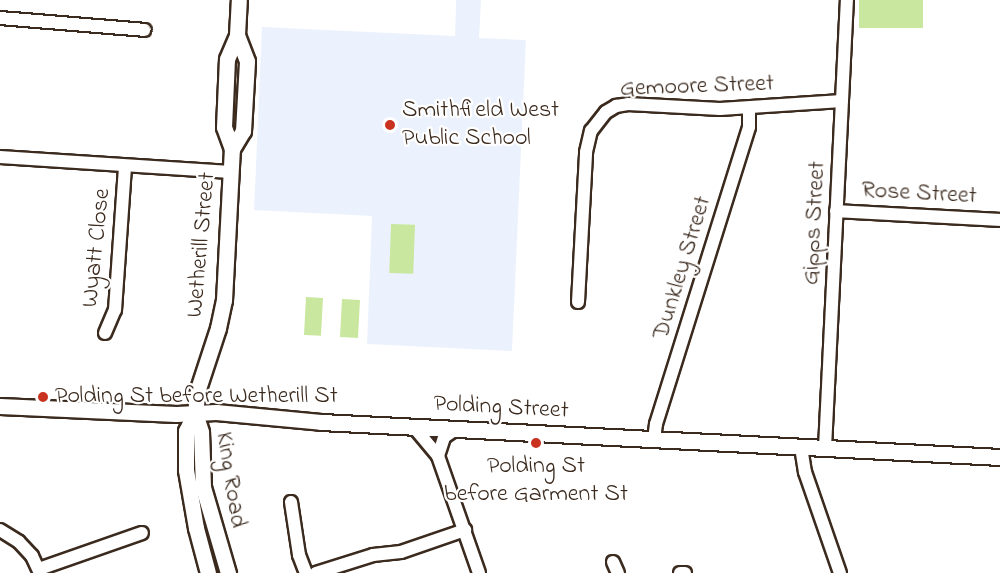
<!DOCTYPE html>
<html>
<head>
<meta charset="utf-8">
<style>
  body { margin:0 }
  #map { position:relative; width:1000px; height:573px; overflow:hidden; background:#fff; font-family:"Indie Flower",sans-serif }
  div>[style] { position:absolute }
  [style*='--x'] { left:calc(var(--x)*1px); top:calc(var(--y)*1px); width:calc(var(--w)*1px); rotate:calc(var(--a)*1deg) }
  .built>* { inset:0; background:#ecf2fd }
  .green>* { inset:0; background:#c9e79e; transform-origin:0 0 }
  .roads { filter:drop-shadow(2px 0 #3b2a1e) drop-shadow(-2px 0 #3b2a1e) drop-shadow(0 2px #3b2a1e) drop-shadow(0 -2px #3b2a1e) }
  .minor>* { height:12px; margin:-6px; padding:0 6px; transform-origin:6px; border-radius:6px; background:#fff }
  .major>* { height:15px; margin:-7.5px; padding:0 7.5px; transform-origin:7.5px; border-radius:7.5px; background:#fff }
  .dots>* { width:16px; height:16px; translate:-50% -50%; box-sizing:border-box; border:3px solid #fff; border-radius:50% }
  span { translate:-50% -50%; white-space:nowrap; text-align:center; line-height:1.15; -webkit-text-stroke:4.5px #fff; paint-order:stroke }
  .street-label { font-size:24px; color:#3b2a1e }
  .poi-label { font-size:24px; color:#3b2a1e }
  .left { translate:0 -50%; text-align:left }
</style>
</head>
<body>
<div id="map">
  <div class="built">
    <div style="clip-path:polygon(456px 0,481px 0,479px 38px,526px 40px,512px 351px,367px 344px,372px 216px,254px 210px,262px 27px,455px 36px)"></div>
  </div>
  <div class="green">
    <div style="left:859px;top:0;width:64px;height:28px"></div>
    <div style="left:391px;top:224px;width:24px;height:49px;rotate:2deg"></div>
    <div style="left:306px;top:297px;width:17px;height:38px;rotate:3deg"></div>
    <div style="left:342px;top:299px;width:18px;height:38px;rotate:3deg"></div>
  </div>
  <div class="roads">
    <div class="minor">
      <div style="--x:0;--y:18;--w:145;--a:4.7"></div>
      <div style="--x:0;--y:157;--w:231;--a:3.7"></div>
      <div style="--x:836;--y:211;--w:164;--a:3.1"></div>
      <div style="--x:578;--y:302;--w:150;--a:-86.9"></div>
      <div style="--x:586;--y:152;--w:22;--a:-77"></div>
      <div style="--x:591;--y:131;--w:24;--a:-52"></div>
      <div style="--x:606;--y:112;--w:12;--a:-31"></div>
      <div style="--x:616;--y:106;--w:12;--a:-9"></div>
      <div style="--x:628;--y:104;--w:92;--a:3.1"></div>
      <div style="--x:720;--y:109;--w:122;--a:-3.8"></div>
      <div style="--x:105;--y:333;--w:25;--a:-67"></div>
      <div style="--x:115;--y:310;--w:144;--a:-86"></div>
      <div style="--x:413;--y:426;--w:39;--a:50"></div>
      <div style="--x:438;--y:456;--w:124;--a:70.7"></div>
      <div style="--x:654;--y:440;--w:16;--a:-83"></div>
      <div style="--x:656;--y:424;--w:311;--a:-72.6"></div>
      <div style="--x:749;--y:127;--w:19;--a:-90"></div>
      <div style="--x:801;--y:447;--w:25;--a:81"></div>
      <div style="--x:805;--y:472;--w:107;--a:70.9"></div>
      <div style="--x:825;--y:448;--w:449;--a:-87.2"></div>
      <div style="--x:438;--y:456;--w:20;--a:-72"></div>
      <div style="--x:444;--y:437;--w:14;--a:-34"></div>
      <div style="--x:291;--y:502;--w:54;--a:81.4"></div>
      <div style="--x:299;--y:555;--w:19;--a:69"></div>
      <div style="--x:0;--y:530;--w:22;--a:32"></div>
      <div style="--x:19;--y:542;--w:19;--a:47"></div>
      <div style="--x:32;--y:556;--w:19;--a:65"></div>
      <div style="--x:613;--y:562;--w:12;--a:66"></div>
      <div style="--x:39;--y:569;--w:109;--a:-19.3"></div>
      <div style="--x:316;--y:573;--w:60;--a:-17.5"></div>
      <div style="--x:373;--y:555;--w:28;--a:-6"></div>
      <div style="--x:401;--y:552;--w:68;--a:-19"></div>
      <div style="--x:680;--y:573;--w:5;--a:0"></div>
    </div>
    <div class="major">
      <div style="--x:232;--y:149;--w:21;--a:-59"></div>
      <div style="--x:243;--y:131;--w:70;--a:-86.7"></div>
      <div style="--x:247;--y:61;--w:28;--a:-111"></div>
      <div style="--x:0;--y:406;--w:176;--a:2.6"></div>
      <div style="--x:176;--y:414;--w:40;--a:-2.9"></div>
      <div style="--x:216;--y:412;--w:105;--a:5.4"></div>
      <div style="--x:321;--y:422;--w:680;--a:2.95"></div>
      <div style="--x:195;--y:413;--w:20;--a:72"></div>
      <div style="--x:201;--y:432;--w:55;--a:87.9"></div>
      <div style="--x:203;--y:487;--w:90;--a:73.8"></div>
      <div style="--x:208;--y:573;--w:47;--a:-104.9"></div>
      <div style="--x:196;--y:528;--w:59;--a:-99.8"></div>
      <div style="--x:186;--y:470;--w:39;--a:-90"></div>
      <div style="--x:186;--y:431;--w:20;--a:-63"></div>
      <div style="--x:195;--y:413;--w:24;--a:-83"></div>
      <div style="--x:198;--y:389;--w:64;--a:-71.8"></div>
      <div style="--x:218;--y:328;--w:29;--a:-78"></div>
      <div style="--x:224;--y:300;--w:151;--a:-87"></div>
      <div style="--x:232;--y:149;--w:23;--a:-110"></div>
      <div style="--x:224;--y:127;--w:68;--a:-87.5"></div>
      <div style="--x:227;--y:59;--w:26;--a:-67"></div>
      <div style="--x:237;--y:35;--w:35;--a:-87"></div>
    </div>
  </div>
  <div class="dots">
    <div style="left:390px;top:125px;background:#c8321e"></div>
    <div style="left:43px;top:397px;background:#c8321e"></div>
    <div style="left:536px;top:443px;background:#c8321e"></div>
  </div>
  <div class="street-label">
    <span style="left:697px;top:87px;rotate:-2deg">Gemoore Street</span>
    <span style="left:919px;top:194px;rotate:3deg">Rose Street</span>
    <span style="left:815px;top:223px;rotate:-87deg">Gipps Street</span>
    <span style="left:202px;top:245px;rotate:-85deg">Wetherill Street</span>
    <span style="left:97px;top:248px;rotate:-84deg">Wyatt Close</span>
    <span style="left:683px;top:268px;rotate:-73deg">Dunkley Street</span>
    <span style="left:501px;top:408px;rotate:3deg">Polding Street</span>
    <span style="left:230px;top:480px;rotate:81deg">King Road</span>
  </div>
  <div class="poi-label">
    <span class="left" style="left:402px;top:125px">Smithfield West<br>Public School</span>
    <span class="left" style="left:55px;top:397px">Polding St before Wetherill St</span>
    <span style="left:536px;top:481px">Polding St<br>before Garment St</span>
  </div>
</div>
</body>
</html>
